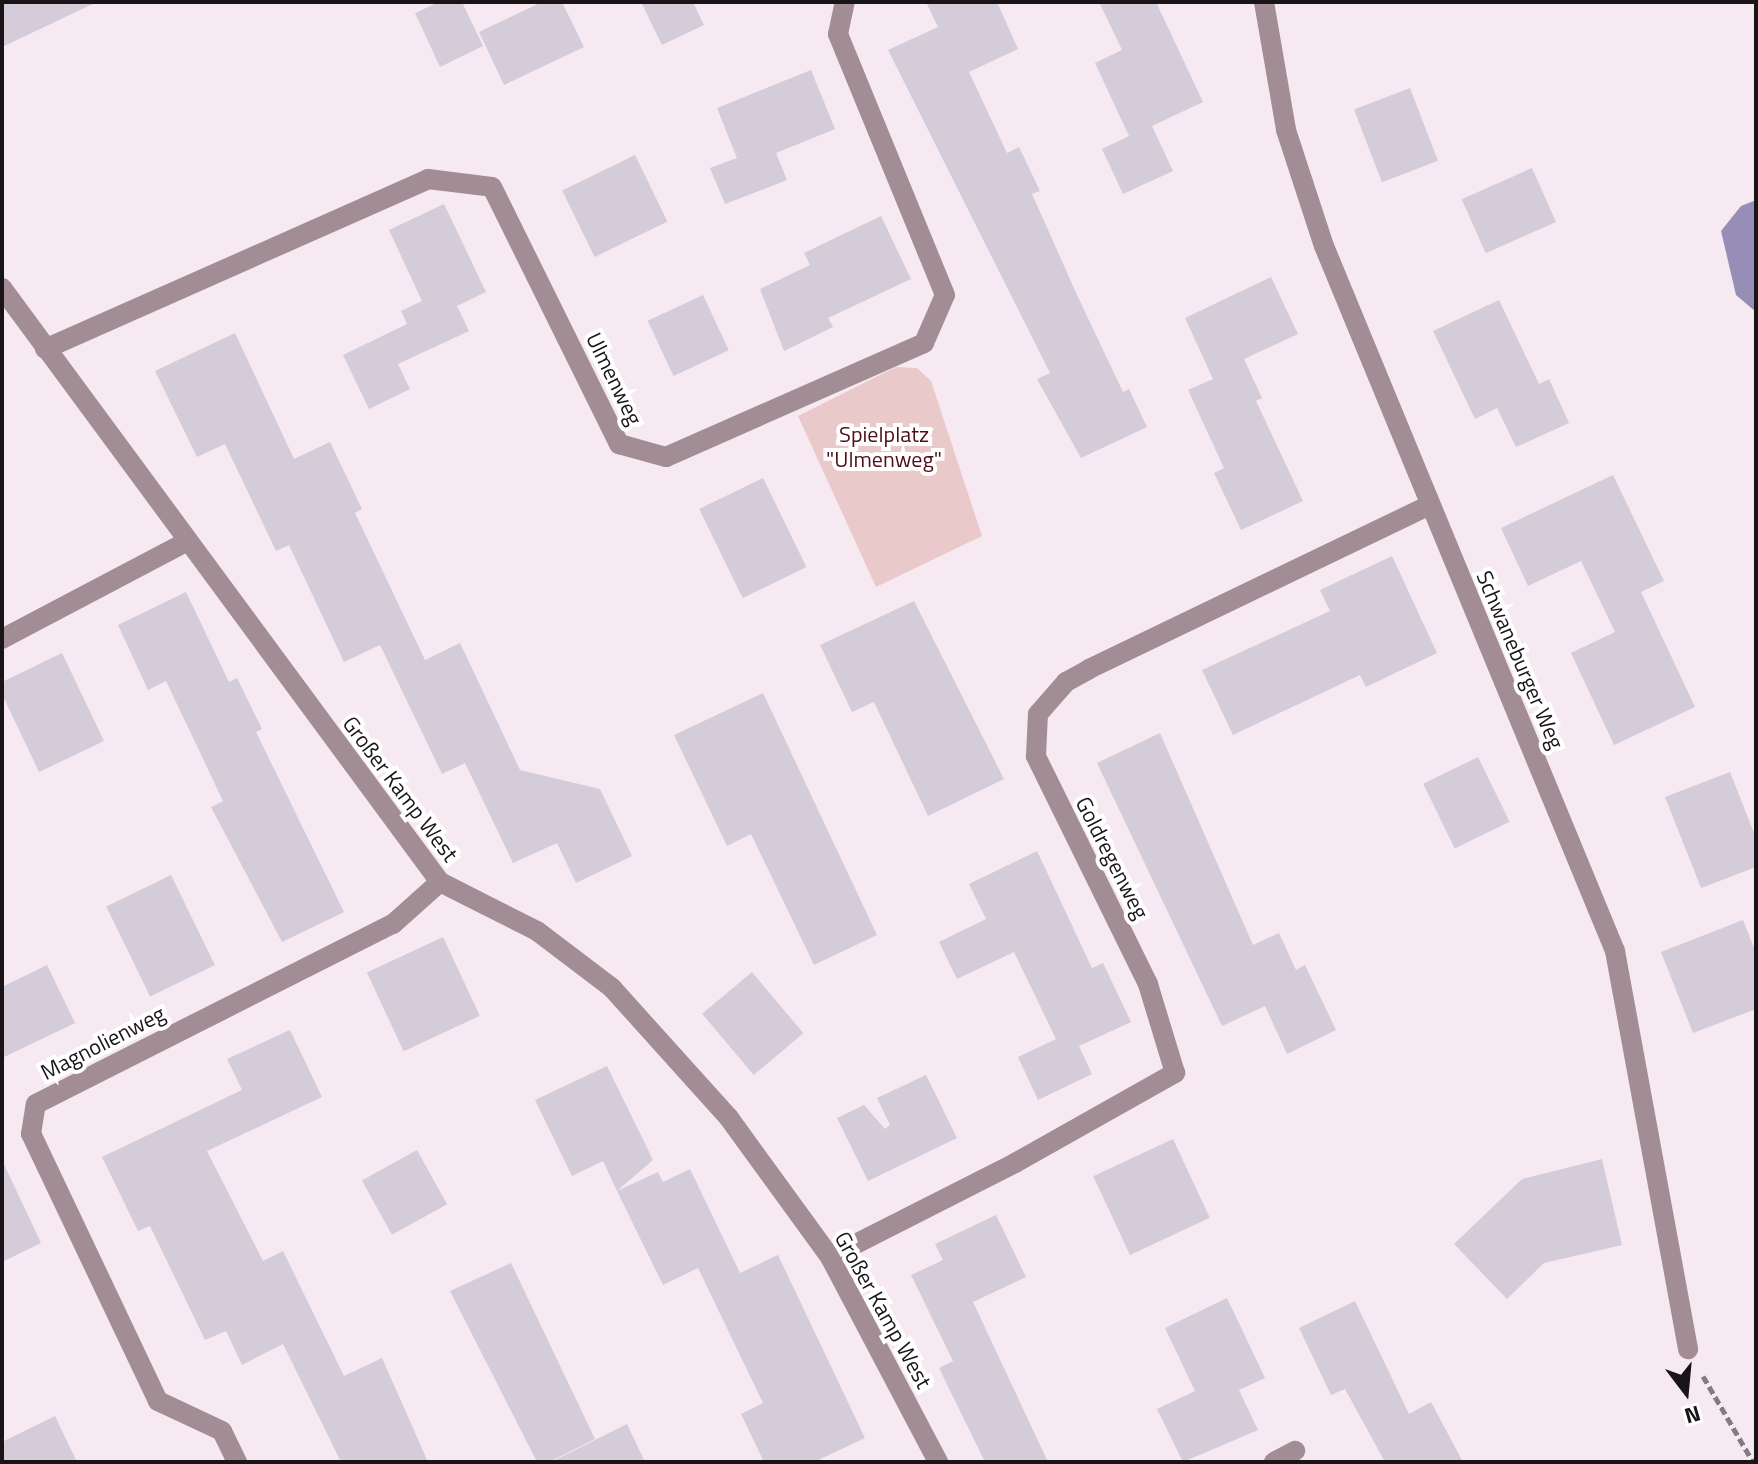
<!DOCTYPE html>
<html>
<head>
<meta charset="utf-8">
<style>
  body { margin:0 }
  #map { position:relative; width:1758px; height:1464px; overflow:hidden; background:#f6e9f2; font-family:"Titillium Web",sans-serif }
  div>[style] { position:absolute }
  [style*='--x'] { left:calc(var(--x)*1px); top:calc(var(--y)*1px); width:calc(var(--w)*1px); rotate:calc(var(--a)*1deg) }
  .green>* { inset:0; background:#eac9ca }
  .water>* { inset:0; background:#978eb7 }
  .building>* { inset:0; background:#d4ccd8; transform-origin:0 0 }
  .path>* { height:5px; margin-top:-2.5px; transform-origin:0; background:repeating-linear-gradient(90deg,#837b81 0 8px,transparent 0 12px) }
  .minor>* { height:20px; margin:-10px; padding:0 10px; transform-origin:10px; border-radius:10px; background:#a28d94 }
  span { translate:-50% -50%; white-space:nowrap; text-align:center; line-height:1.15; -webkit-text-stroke:8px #fff; paint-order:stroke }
  .street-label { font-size:22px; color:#191417 }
  .park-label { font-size:22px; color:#4d101b }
  .frame { position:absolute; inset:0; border:4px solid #191417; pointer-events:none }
  .north { position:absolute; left:1646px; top:1352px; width:80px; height:80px; -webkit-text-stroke:6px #fff; paint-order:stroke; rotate:164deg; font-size:22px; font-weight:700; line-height:32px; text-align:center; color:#191417 }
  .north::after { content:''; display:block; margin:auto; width:28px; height:36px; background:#191417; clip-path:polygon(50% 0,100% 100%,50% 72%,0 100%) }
</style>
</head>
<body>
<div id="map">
  <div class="green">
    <div style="clip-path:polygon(896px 367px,917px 368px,931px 381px,982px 536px,876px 587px,798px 416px)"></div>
  </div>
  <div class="water">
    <div style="clip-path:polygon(1756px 200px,1756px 312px,1736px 295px,1721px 231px,1741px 206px)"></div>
  </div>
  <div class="building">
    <div style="clip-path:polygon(2px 2px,97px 2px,2px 47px)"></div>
    <div style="clip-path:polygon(439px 2px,462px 2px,483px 46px,440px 67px,415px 13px)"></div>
    <div style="clip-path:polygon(542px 2px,562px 2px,584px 47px,504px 85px,479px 32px)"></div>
    <div style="clip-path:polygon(641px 2px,693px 2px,704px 25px,662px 45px)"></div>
    <div style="clip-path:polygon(926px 2px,997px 2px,1018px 49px,969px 72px,1007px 153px,1019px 147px,1040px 191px,1032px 194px,1077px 295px,1123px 392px,1129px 389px,1147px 427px,1081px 458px,1037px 379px,1050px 373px,888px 50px,938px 27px)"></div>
    <div style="clip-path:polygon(1099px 2px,1156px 2px,1203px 102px,1152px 126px,1173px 171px,1123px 194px,1102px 149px,1129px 136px,1095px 63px,1122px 50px)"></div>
    <div style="clip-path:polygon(811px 70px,835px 129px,776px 153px,787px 180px,725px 204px,710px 168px,737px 158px,717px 108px)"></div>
    <div style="left:1410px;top:88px;width:78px;height:60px;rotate:69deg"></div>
    <div style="left:635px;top:155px;width:74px;height:81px;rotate:64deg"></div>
    <div style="left:1532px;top:168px;width:59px;height:77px;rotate:66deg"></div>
    <div style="clip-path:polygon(444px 204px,486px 292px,457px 306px,469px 331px,398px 364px,410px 389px,369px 409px,343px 355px,407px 324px,401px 311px,422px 301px,389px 230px)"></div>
    <div style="clip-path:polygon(881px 216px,911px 279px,828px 318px,833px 327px,784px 351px,760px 289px,810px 265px,804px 253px)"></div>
    <div style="clip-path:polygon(1271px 277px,1298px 334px,1244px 359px,1262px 398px,1256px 401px,1303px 501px,1241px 530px,1214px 473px,1224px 468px,1188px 390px,1213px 379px,1185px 318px)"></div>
    <div style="left:703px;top:295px;width:61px;height:61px;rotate:65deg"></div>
    <div style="clip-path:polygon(1499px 300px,1539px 384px,1549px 379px,1569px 423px,1516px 447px,1497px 408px,1475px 419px,1433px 331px)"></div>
    <div style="clip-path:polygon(235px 333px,294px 459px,330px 442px,362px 509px,355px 513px,425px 660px,460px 643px,520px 770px,600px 789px,632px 856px,576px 883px,557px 843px,513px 863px,465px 763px,442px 774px,380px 645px,344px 662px,289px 545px,276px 551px,225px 444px,197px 457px,155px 371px)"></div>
    <div style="clip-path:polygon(1613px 475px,1664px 581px,1641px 592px,1695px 707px,1614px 745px,1571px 653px,1615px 632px,1581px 561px,1528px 586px,1501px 528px)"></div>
    <div style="left:763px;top:478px;width:99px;height:71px;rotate:64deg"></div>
    <div style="clip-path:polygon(1392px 556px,1437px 653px,1366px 687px,1360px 675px,1233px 735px,1202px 670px,1330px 611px,1320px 590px)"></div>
    <div style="clip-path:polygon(186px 592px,229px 682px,237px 678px,262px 729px,256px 732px,344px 912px,282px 942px,211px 807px,223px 801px,166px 681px,148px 690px,118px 625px)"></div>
    <div style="clip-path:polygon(914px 601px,1004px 779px,928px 816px,874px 702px,852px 712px,820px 645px)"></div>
    <div style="clip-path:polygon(62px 653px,104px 741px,39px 772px,2px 694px,2px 682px)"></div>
    <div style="clip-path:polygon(763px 693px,877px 935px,814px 965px,751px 834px,727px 846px,674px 735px)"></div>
    <div style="clip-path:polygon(1160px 733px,1253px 945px,1279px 933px,1296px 970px,1305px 965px,1336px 1030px,1287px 1054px,1265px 1006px,1222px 1026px,1097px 763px)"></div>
    <div style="left:1478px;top:757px;width:72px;height:61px;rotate:64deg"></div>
    <div style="clip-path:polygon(1730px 772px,1756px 838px,1756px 867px,1701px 888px,1665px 797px)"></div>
    <div style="clip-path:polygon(1037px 851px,1092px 968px,1103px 963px,1131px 1022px,1079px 1046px,1092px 1074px,1038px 1100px,1018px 1057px,1056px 1039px,1014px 952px,957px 979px,939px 942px,986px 919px,969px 884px)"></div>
    <div style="left:171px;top:875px;width:100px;height:72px;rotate:64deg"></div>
    <div style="clip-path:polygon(1743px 920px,1756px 953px,1756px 1009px,1693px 1033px,1661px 952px)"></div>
    <div style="left:443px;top:937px;width:87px;height:84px;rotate:65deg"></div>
    <div style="clip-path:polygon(47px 965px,75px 1023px,2px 1058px,2px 987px)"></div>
    <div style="left:752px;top:972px;width:80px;height:65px;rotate:50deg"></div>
    <div style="clip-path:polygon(290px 1030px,322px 1097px,207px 1151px,263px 1261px,283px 1251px,344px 1376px,382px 1358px,428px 1462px,341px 1462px,283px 1344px,242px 1365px,226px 1331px,205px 1340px,150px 1226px,138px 1231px,102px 1157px,242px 1090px,227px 1059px)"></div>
    <div style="clip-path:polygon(607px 1066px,653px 1160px,617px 1191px,603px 1161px,572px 1176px,535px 1100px)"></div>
    <div style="clip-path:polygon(926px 1075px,957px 1138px,868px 1181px,837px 1118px,864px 1105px,885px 1129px,890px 1125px,877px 1098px)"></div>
    <div style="left:1173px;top:1139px;width:87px;height:88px;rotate:65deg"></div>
    <div style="left:417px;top:1150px;width:62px;height:63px;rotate:61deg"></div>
    <div style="clip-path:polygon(1602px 1159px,1622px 1245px,1544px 1263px,1507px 1299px,1454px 1244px,1522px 1179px)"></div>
    <div style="clip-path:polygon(2px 1160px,41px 1243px,2px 1262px)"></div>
    <div style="clip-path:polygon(690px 1169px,740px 1273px,778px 1255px,865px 1438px,814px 1462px,764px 1462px,741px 1414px,763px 1403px,698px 1268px,663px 1285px,617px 1191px,658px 1172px,663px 1182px)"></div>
    <div style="clip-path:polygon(996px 1215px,1026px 1277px,973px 1302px,1048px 1462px,985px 1462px,939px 1368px,953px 1361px,911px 1275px,943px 1260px,935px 1244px)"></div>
    <div style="clip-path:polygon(511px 1263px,595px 1439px,549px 1462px,537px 1462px,450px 1291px)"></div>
    <div style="clip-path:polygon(1227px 1298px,1265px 1378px,1239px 1390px,1258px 1430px,1183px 1462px,1157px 1409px,1195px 1391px,1165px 1328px)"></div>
    <div style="clip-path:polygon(1355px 1301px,1409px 1414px,1431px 1402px,1463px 1462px,1385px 1462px,1345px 1389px,1331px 1395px,1299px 1328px)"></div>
    <div style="clip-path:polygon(55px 1416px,77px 1462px,2px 1462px,2px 1442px)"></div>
    <div style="clip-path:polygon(627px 1424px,645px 1462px,551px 1462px)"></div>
  </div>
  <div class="path">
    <div style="--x:1703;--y:1376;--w:99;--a:59.8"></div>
  </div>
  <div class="minor">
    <div style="--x:1264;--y:2;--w:130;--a:80.2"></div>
    <div style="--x:1286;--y:130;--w:122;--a:71.9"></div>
    <div style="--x:1324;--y:246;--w:763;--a:67.57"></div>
    <div style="--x:1615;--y:951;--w:405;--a:79.6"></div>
    <div style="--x:2;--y:288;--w:738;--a:53.6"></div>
    <div style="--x:440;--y:882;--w:109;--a:26.8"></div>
    <div style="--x:537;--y:931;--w:94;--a:37.2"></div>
    <div style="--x:612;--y:988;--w:175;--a:48"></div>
    <div style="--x:729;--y:1118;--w:172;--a:54"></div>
    <div style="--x:830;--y:1257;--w:232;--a:62.2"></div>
    <div style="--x:45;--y:349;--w:419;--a:-23.9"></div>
    <div style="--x:428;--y:179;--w:64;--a:7.1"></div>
    <div style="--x:492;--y:187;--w:287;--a:63.7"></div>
    <div style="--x:619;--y:444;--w:49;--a:15.5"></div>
    <div style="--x:666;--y:457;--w:282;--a:-23.8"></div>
    <div style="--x:924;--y:343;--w:52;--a:-66.4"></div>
    <div style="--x:945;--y:295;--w:282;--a:-112.3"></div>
    <div style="--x:838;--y:34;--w:33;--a:-78"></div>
    <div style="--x:2;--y:639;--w:208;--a:-27.8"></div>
    <div style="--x:830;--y:1257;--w:208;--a:-26.9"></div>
    <div style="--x:1015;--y:1163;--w:184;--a:-29.4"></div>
    <div style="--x:1175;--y:1073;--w:93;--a:-106.9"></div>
    <div style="--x:1148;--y:984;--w:254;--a:-116.2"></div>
    <div style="--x:1036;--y:756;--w:42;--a:-87.3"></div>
    <div style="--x:1038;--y:714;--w:43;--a:-48.8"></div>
    <div style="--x:1066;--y:682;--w:26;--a:-29"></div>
    <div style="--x:1089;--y:669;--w:376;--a:-25.7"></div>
    <div style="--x:237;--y:1462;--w:34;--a:-116"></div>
    <div style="--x:222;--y:1431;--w:71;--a:-154.9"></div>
    <div style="--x:158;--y:1401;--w:296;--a:-115.4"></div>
    <div style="--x:31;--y:1134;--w:30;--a:-81"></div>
    <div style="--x:36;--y:1104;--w:400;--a:-26.8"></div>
    <div style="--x:393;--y:924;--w:63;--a:-41.8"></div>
    <div style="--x:1274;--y:1462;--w:24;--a:-28"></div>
  </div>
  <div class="street-label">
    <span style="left:614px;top:379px;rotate:64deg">Ulmenweg</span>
    <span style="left:1520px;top:660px;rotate:67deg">Schwaneburger Weg</span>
    <span style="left:400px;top:789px;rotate:53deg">Großer Kamp West</span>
    <span style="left:1112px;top:858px;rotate:63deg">Goldregenweg</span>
    <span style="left:103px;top:1043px;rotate:-27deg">Magnolienweg</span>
    <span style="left:883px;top:1310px;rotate:61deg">Großer Kamp West</span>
  </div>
  <div class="park-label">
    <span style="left:884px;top:447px">Spielplatz<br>"Ulmenweg"</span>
  </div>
  <div class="frame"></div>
  <div class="north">N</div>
</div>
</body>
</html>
